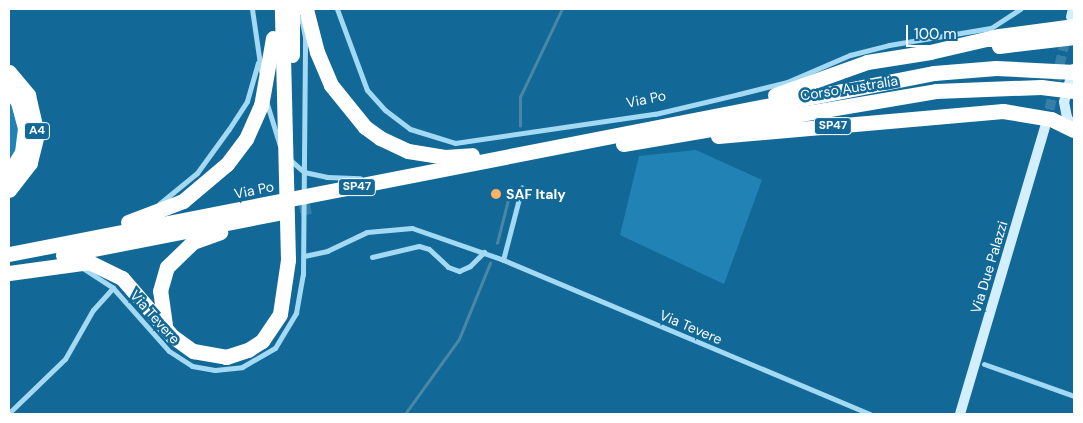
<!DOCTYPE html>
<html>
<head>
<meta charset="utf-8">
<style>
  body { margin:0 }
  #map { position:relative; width:1083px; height:423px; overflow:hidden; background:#126997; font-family:"DM Sans",sans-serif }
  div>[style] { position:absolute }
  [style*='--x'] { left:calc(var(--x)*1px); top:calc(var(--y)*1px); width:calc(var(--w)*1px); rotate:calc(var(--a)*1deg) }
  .green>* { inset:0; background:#2183b5 }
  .stream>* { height:2.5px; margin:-1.25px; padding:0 1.25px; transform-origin:1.25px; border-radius:1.25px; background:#4a86a6 }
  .secondary-tunnel>* { height:10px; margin-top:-5px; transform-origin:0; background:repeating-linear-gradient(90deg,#3680a7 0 10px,transparent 0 15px) }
  .highway-tunnel>* { height:15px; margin-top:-7.5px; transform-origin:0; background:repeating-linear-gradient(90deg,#3680a7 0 15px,transparent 0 23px) }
  .street>* { height:5px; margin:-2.5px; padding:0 2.5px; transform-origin:2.5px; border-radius:2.5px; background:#a3d9f3 }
  .secondary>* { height:10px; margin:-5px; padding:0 5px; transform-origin:5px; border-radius:5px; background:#d3eefd }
  .highway>* { height:15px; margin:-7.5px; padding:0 7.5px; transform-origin:7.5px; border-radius:7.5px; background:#fff }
  .dots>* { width:14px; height:14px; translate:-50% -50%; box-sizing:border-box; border:2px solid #126997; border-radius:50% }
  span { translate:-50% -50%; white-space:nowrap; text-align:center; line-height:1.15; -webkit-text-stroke:5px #126997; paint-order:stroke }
  .shield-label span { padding:1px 4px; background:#126997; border:1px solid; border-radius:4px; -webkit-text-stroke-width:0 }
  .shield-label { font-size:12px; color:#fff; font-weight:700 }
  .street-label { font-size:14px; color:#fff }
  .poi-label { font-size:14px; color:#fff; font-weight:700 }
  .left { translate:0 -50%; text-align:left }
  .frame { position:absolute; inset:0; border:10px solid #fff; pointer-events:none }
  .scale { position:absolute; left:906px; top:25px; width:140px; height:22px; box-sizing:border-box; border:2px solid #fff; border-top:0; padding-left:6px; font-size:15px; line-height:18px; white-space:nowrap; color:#fff; -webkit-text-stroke:4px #126997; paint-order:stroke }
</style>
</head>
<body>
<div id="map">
  <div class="green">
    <div style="clip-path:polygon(9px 97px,18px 119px,17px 145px,9px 164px)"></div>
    <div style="clip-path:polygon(696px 150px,762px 180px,724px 284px,620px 235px,639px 156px)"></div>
  </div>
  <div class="stream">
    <div style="--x:520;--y:126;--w:29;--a:-90"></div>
    <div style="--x:520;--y:97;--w:98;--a:-64.5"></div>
    <div style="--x:497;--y:243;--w:57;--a:-75.7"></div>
    <div style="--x:405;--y:414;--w:92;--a:-54.2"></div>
    <div style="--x:459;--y:339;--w:82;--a:-67.8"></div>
  </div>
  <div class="secondary-tunnel">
    <div style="--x:1046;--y:124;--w:93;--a:-77"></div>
  </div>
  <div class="highway-tunnel">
    <div style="--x:277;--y:213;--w:34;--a:-12"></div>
  </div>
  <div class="street">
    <div style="--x:252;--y:9;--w:63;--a:81.7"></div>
    <div style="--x:337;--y:9;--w:86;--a:69.7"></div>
    <div style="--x:367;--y:90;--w:27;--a:48"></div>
    <div style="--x:385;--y:110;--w:31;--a:37"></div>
    <div style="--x:410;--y:129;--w:47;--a:17.3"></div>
    <div style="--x:455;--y:143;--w:202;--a:-8.3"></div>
    <div style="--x:655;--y:114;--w:86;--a:-13.4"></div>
    <div style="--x:739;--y:94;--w:49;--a:-14"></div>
    <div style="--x:787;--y:82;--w:69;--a:-23.2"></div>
    <div style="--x:850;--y:55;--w:40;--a:-14.4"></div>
    <div style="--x:889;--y:45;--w:103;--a:-9.5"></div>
    <div style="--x:991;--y:28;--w:35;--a:-33"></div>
    <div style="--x:267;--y:104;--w:44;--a:72.8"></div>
    <div style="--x:289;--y:159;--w:20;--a:41"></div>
    <div style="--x:304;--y:172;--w:24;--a:12"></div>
    <div style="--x:327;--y:177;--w:33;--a:2"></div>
    <div style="--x:159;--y:204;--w:49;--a:-39.2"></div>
    <div style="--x:197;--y:173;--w:54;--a:-54"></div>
    <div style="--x:229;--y:129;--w:33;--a:-57"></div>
    <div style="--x:247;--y:101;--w:40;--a:-74"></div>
    <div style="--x:304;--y:256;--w:24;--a:-12"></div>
    <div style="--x:327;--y:251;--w:44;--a:-25.4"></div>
    <div style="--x:367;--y:232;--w:45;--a:-5.1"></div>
    <div style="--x:412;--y:228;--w:94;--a:19.2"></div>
    <div style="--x:501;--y:259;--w:400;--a:22.8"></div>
    <div style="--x:372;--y:257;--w:48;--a:-13.2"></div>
    <div style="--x:419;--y:246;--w:10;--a:17"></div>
    <div style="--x:429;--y:249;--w:26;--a:43"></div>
    <div style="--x:448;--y:267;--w:12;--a:20"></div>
    <div style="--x:459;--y:271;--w:12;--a:-24"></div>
    <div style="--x:470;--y:266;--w:20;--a:-45"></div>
    <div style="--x:503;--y:260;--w:75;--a:-75.4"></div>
    <div style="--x:81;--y:267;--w:38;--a:33"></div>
    <div style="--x:113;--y:288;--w:84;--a:48.4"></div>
    <div style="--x:169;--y:351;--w:27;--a:33"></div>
    <div style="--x:192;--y:366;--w:23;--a:10"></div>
    <div style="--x:215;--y:370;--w:27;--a:-6"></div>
    <div style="--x:242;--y:367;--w:38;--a:-30"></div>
    <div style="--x:275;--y:348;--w:41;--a:-59"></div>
    <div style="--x:296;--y:313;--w:39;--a:-80"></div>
    <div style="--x:303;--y:275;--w:238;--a:-89.5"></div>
    <div style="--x:305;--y:37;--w:15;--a:-101"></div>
    <div style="--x:302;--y:22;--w:11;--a:-131"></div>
    <div style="--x:984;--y:364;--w:96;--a:19.6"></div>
    <div style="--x:9;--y:413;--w:78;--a:-44"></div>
    <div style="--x:65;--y:359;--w:56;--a:-60.3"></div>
    <div style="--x:93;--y:310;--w:30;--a:-48"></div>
  </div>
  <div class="secondary">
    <div style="--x:1071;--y:17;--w:8;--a:-76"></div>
    <div style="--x:1073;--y:69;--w:34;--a:105"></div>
    <div style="--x:1064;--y:102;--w:15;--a:79"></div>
    <div style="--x:1067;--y:117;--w:15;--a:62"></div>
    <div style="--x:960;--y:414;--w:299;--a:-73.5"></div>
  </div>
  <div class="highway">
    <div style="--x:306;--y:9;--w:44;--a:75.7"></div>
    <div style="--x:317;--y:52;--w:36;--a:67"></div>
    <div style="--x:331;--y:85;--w:54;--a:51"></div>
    <div style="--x:365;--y:127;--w:19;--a:36"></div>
    <div style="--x:380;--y:138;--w:31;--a:25"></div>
    <div style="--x:408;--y:151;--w:37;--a:9"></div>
    <div style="--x:445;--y:157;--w:27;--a:-4"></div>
    <div style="--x:999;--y:46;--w:76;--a:-6.8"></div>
    <div style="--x:292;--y:55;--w:46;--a:-90"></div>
    <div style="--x:9;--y:72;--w:30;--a:50"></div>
    <div style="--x:28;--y:95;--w:40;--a:77"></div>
    <div style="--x:37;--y:134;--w:30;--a:104"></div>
    <div style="--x:30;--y:163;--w:34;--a:128"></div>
    <div style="--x:9;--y:89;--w:16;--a:55"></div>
    <div style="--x:18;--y:102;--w:27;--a:75"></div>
    <div style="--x:25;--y:128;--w:24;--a:97"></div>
    <div style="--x:22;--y:152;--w:26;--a:121"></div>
    <div style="--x:775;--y:95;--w:98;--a:-19.7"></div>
    <div style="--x:867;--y:62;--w:64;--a:-9"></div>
    <div style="--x:930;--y:52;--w:71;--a:-13.1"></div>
    <div style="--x:999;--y:36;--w:76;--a:-7.6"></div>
    <div style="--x:718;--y:136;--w:286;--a:-5"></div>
    <div style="--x:1003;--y:111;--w:49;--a:9.5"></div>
    <div style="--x:1051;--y:119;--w:25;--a:26"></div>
    <div style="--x:623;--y:144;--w:317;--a:-9.6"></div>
    <div style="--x:936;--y:91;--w:105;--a:-2.2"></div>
    <div style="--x:1041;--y:87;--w:33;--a:7"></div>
    <div style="--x:128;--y:222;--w:59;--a:-20.9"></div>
    <div style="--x:183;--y:201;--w:57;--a:-40.1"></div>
    <div style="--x:227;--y:164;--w:31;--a:-53"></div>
    <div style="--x:246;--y:139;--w:36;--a:-66"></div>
    <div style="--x:261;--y:106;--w:69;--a:-80"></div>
    <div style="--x:9;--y:254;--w:943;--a:-11.07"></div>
    <div style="--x:934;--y:73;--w:62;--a:-4.6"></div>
    <div style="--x:996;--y:68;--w:78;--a:2.9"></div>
    <div style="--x:63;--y:255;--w:218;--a:-11.1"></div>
    <div style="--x:9;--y:273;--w:81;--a:-7.8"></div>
    <div style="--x:89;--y:262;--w:37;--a:26"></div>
    <div style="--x:122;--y:278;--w:77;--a:49.2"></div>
    <div style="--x:172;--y:336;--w:26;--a:36"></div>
    <div style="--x:193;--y:351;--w:34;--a:10"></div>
    <div style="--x:226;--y:357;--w:23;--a:-18"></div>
    <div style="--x:248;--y:350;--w:17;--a:-33"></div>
    <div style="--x:262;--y:341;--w:32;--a:-56"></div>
    <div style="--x:280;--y:314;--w:55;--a:-81.6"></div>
    <div style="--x:288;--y:260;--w:251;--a:-91.4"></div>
    <div style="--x:165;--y:325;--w:34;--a:-98"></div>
    <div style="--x:160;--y:291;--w:25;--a:-74"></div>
    <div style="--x:167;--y:267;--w:36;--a:-44"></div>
    <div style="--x:193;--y:242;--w:29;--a:-20"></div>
  </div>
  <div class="dots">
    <div style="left:496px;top:194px;background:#ffb165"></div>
  </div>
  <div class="shield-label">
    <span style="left:833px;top:126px">SP47</span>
    <span style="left:37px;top:131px">A4</span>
    <span style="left:357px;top:187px">SP47</span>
  </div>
  <div class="street-label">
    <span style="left:849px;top:88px;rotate:-9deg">Corso Australia</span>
    <span style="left:646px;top:99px;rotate:-11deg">Via Po</span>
    <span style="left:254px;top:190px;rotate:-11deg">Via Po</span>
    <span style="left:989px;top:267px;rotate:-73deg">Via Due Palazzi</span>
    <span style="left:155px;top:317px;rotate:48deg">Via Tevere</span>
    <span style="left:691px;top:327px;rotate:23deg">Via Tevere</span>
  </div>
  <div class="poi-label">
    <span class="left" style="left:506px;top:194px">SAF Italy</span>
  </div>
  <div class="frame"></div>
  <div class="scale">100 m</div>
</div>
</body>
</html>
